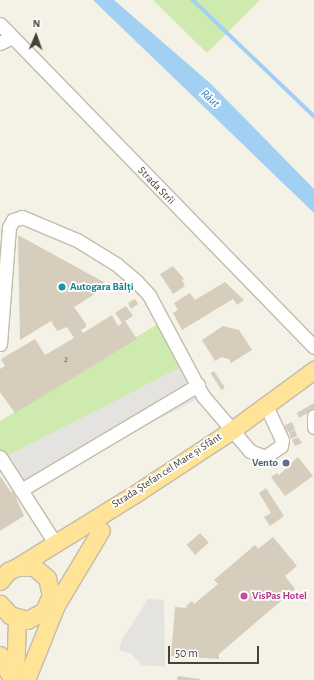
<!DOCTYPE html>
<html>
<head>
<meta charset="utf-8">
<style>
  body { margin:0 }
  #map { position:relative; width:314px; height:680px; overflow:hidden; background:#f4f1e7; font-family:"Alegreya Sans",sans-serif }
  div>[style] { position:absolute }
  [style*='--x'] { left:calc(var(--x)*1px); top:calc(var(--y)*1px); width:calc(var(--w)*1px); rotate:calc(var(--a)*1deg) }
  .green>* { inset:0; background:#ceeaaf }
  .parking>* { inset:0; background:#e5e3df; transform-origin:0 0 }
  .water>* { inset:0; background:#a2d0f3 }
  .stream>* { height:3.5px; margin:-1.75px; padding:0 1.75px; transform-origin:1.75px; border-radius:1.75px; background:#a2d0f3 }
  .building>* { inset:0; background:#d6cdbc; transform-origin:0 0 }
  .roads { filter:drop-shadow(1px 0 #c3bcac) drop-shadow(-1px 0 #c3bcac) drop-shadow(0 1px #c3bcac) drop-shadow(0 -1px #c3bcac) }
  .minor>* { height:13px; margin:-6.5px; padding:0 6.5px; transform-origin:6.5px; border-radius:6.5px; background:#fff }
  .major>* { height:17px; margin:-8.5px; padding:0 8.5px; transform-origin:8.5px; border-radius:8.5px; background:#ffe396 }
  .dots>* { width:11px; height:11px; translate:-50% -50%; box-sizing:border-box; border:2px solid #fff; border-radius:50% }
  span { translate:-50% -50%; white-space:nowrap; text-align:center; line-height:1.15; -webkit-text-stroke:3.5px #fff; paint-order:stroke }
  .number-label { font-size:9px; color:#6c6458 }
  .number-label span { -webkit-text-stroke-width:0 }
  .street-label { font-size:11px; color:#484136 }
  .culture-label { font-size:11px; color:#0d838f; font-weight:700 }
  .left { translate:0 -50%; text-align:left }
  .service-label { font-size:11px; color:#4e5e75; font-weight:700 }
  .right { translate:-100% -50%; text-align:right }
  .hotel-label { font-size:11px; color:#b23c85; font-weight:700 }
  .water-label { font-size:12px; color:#2a79b9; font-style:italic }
  .north { position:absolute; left:16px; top:16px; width:40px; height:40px; -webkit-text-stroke:3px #fff; paint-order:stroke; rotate:2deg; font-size:11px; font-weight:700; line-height:16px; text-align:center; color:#484136 }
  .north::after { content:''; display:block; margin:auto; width:14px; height:18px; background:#484136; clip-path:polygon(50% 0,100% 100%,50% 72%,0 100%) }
  .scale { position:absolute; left:168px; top:646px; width:91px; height:18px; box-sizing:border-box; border:2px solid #484136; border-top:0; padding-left:5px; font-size:12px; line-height:14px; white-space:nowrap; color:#484136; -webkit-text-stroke:3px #fff; paint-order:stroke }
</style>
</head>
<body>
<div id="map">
  <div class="green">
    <div style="clip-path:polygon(153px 0,260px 0,207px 53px)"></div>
    <div style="clip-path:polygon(164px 320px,187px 364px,10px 474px,0 457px,0 421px)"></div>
  </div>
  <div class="parking">
    <div style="left:187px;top:364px;width:36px;height:208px;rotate:63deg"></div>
    <div style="clip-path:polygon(148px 599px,164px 600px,165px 667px,141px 665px,132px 654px,119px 650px,122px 640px)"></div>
  </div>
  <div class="water">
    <div style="clip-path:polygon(93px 0,114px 0,211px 84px,314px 189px,314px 213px)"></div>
  </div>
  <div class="stream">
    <div style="--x:193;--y:0;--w:168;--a:43.8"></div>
  </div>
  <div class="building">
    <div style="clip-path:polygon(18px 235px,109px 285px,74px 307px,86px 324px,86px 327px,81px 330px,83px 333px,112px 315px,118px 326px,122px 323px,115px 313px,126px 306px,133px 316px,125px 321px,137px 339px,15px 413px,0 392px,0 369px,5px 366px,1px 359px,35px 339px,45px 355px,74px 338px,67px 327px,57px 331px,51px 321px,20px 340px)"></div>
    <div style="clip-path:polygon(173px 266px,184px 279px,182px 280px,185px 286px,173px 294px,160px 274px)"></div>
    <div style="clip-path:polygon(225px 282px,244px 300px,237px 305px,233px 299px,182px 330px,173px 313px,178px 310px,174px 303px,190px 293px,195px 300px)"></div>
    <div style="clip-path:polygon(135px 299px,138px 304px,131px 309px,128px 303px)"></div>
    <div style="clip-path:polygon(223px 326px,239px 330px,252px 350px,231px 363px,229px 359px,221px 357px,215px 361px,202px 340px)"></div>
    <div style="left:214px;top:371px;width:20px;height:4px;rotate:57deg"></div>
    <div style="clip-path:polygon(314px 403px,314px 409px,299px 418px,297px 413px)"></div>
    <div style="left:292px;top:422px;width:8px;height:8px;rotate:67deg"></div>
    <div style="clip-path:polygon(295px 430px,297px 436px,291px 439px,289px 432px)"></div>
    <div style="clip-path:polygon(298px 437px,302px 443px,295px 446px,292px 440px)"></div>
    <div style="clip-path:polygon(298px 457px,313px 476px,285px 496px,271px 477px,277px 473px,279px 475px)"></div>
    <div style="clip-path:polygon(0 476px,11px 492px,13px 491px,24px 516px,0 531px)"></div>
    <div style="clip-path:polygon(266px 488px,284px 516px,270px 526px,264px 517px,271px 513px,259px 493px)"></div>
    <div style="left:200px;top:533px;width:13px;height:18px;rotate:48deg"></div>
    <div style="clip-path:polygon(273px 537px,297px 566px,285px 576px,295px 589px,219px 654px,219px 659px,171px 656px,175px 607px,187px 608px,186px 606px,192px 601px,194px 604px,218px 584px,214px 580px,222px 573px,255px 545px,258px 549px)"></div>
    <div style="clip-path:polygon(178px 676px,200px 679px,200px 680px,177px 680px)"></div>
  </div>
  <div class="roads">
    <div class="minor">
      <div style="--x:0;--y:24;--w:450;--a:45.8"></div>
      <div style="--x:0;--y:43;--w:13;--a:-27"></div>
      <div style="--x:0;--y:344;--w:117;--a:-85.6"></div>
      <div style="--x:9;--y:227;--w:8;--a:-60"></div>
      <div style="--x:13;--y:220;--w:9;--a:-18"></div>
      <div style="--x:22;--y:217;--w:60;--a:22.7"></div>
      <div style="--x:77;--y:240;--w:46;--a:31.6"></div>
      <div style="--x:116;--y:264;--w:26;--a:40"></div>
      <div style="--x:136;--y:281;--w:19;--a:47"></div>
      <div style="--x:149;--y:295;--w:115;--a:61.9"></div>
      <div style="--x:203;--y:396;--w:72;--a:49.5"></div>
      <div style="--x:250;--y:451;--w:16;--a:22"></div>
      <div style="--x:265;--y:457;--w:19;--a:-35"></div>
      <div style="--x:281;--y:446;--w:6;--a:-81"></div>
      <div style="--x:282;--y:440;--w:38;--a:-115"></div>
      <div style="--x:314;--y:416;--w:11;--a:90"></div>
      <div style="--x:0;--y:457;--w:102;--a:57.4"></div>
      <div style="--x:21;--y:490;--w:206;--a:-30.7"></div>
    </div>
    <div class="major">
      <div style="--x:17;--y:567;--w:142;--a:-31.8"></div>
      <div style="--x:138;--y:492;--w:113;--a:-33.4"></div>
      <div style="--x:232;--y:430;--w:102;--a:-36.2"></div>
      <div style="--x:0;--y:581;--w:13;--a:-51"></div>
      <div style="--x:8;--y:571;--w:10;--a:-24"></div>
      <div style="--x:17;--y:567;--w:17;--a:0"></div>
      <div style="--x:34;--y:567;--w:17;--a:40"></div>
      <div style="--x:47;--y:578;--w:17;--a:77"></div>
      <div style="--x:51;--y:595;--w:17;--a:114"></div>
      <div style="--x:44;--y:611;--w:19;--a:152"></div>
      <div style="--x:27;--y:620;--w:18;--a:-164"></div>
      <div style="--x:10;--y:615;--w:15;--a:-132"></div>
      <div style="--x:0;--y:655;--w:28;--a:64"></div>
      <div style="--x:15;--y:680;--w:61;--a:-88.1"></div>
      <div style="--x:26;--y:680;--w:81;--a:-68.2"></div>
      <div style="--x:56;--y:605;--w:87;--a:-59"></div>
    </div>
  </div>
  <div class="dots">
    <div style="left:62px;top:287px;background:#0f9aa8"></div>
    <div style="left:286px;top:463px;background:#5c6f8a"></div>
    <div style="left:244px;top:596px;background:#d1479c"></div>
  </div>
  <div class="number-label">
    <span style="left:66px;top:360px">2</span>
  </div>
  <div class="street-label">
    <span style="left:156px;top:186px;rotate:46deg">Strada Strîi</span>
    <span style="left:167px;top:471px;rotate:-33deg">Strada Ștefan cel Mare și Sfânt</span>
  </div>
  <div class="culture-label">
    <span class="left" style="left:70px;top:287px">Autogara Bălți</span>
  </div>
  <div class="service-label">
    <span class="right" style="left:278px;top:463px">Vento</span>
  </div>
  <div class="hotel-label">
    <span class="left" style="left:252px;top:596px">VisPas Hotel</span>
  </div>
  <div class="water-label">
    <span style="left:210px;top:99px;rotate:42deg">Răut</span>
  </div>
  <div class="north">N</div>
  <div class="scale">50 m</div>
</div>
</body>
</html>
